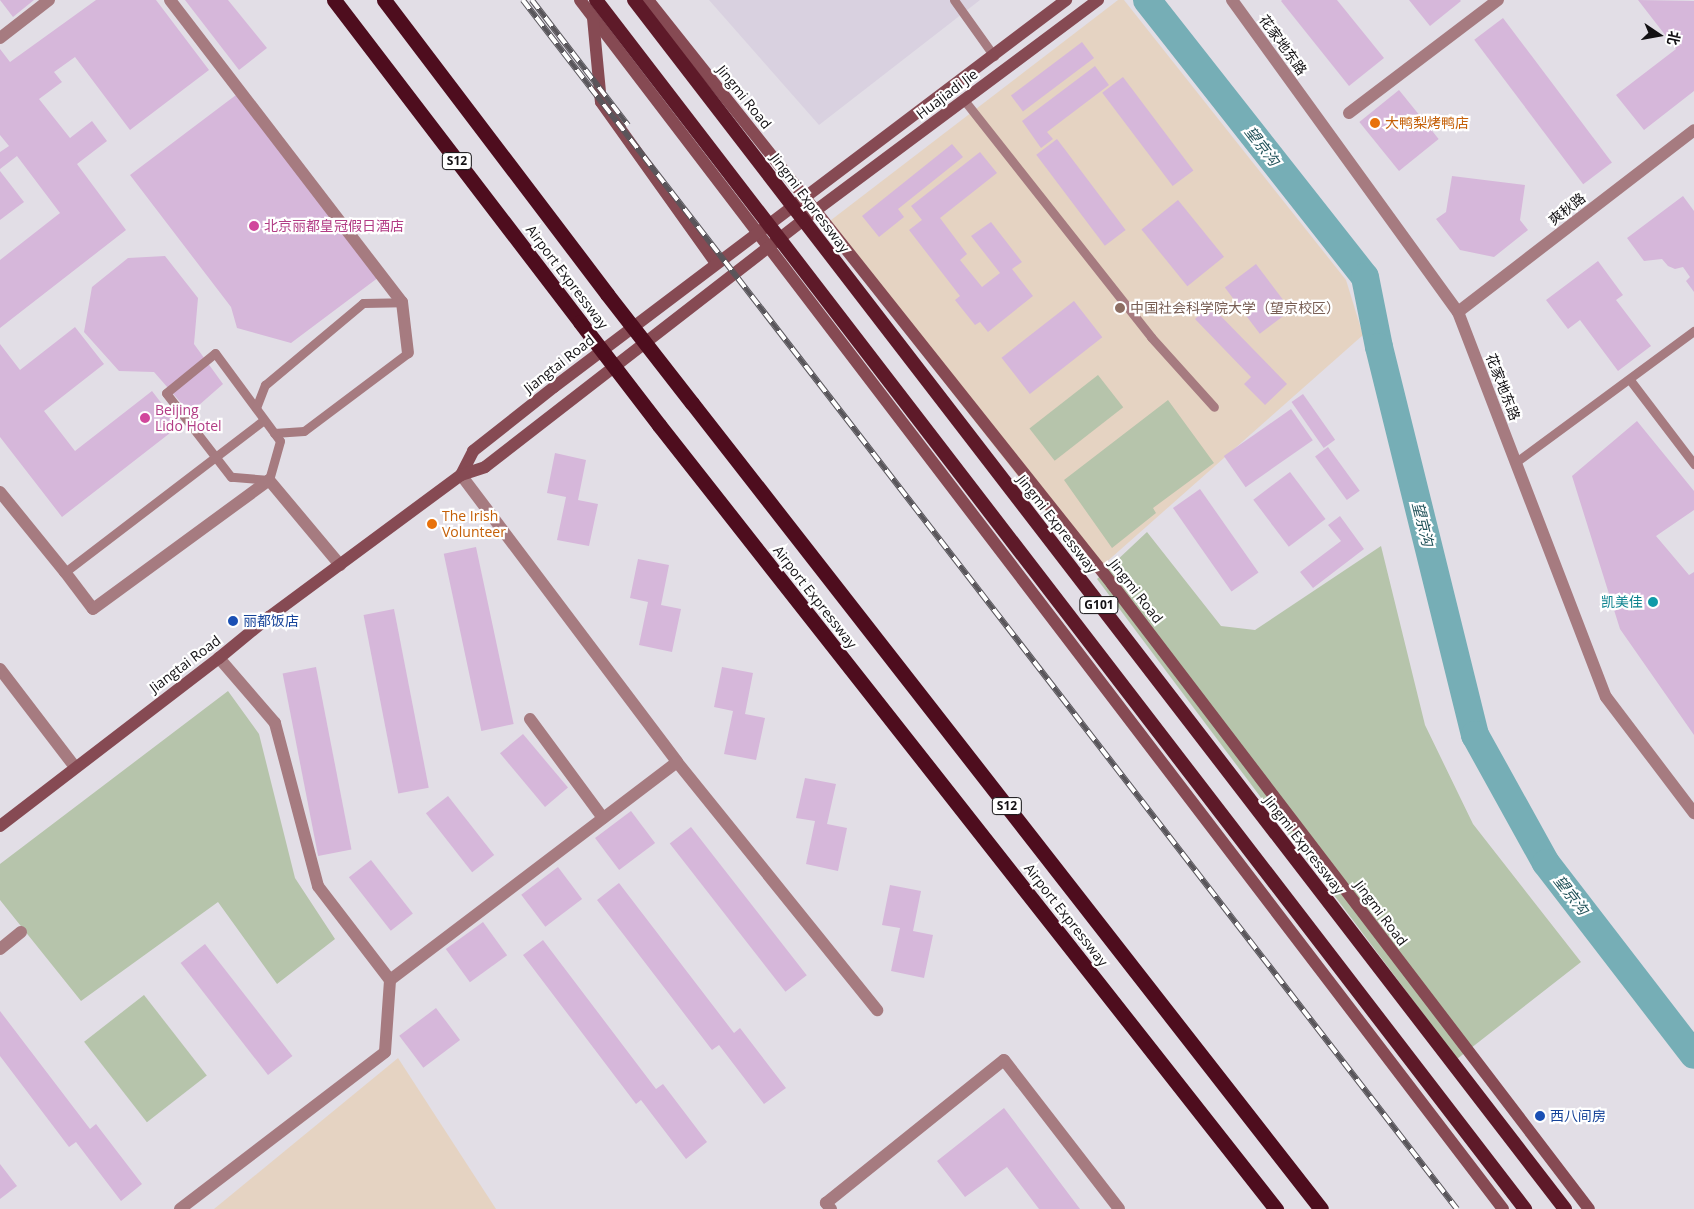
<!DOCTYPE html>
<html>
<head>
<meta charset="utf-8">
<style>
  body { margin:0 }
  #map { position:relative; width:1694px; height:1209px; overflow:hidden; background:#e2dee6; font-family:"Open Sans","Noto Sans SC",sans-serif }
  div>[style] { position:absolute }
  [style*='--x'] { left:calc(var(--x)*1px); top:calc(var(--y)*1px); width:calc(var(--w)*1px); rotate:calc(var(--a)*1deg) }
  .built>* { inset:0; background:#d9d1e0 }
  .education>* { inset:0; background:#e5d3c2 }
  .green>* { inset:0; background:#b6c4ab; transform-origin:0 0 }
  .river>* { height:28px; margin:-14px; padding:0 14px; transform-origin:14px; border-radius:14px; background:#76aeb6 }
  .building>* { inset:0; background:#d6b7da; transform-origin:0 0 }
  .service>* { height:9px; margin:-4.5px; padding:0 4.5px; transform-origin:4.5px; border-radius:4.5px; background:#a67b80 }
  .minor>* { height:12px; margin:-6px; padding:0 6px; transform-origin:6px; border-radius:6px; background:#a67b80 }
  .tertiary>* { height:12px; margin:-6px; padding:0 6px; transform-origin:6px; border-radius:6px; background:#a67b80 }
  .secondary>* { height:12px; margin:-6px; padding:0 6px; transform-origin:6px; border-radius:6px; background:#864a53 }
  .motorway>* { height:15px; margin:-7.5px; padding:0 7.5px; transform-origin:7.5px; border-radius:7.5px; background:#4e0d1e }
  .rail>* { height:5.5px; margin-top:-2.75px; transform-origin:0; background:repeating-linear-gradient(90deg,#fff 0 11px,#59565b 0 22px); box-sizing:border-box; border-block:1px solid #59565b }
  .trunk-bridge>* { height:14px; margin:-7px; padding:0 7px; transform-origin:7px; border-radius:7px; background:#5e1a29 }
  .motorway-bridge>* { height:15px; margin:-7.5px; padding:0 7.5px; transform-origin:7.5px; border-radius:7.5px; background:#4e0d1e }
  .dots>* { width:14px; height:14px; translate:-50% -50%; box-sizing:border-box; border:2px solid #fff; border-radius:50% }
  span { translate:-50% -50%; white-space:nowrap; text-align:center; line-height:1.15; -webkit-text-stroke:4.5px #fff; paint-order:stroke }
  .shield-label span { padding:1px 4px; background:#fff; border:1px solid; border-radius:4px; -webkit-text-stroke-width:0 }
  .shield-label { font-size:12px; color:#121013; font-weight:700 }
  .street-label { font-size:14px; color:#121013 }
  .food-label { font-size:14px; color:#c56008 }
  .left { translate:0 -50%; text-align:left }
  .hotel-label { font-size:14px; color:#b23c85 }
  .education-label { font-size:14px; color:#785e54 }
  .culture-label { font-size:14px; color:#0d838f }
  .right { translate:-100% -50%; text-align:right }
  .transit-label { font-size:14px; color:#164399 }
  .water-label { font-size:15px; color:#205158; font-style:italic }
  .north { position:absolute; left:1634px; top:10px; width:50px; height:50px; -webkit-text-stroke:4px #fff; paint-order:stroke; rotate:102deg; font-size:14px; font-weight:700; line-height:20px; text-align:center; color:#121013 }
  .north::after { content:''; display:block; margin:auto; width:18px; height:22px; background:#121013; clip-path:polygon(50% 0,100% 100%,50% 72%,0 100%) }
</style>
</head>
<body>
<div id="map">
  <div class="built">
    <div style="clip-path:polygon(709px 0,980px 0,819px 125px)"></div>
  </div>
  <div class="education">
    <div style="clip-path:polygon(1118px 0,1124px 0,1346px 280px,1363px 335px,1094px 573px,822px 227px)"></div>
    <div style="clip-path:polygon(398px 1058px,496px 1209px,214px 1209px)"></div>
  </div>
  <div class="green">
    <div style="left:1098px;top:375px;width:41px;height:87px;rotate:52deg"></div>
    <div style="clip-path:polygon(1168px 400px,1214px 463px,1153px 508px,1156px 513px,1112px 548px,1064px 480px)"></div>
    <div style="clip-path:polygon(1147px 532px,1221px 626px,1255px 630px,1381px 546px,1425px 725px,1473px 824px,1581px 962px,1457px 1059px,1097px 579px)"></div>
    <div style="clip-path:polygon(228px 691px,259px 734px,295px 878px,335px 939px,277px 984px,218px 902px,81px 1001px,0 900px,0 864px)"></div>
    <div style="left:144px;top:995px;width:102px;height:76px;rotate:52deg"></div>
  </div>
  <div class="river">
    <div style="--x:1147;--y:0;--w:352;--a:51.8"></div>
    <div style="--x:1365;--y:277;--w:71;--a:78.7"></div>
    <div style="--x:1379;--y:347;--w:400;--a:76.1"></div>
    <div style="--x:1475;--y:735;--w:146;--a:61"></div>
    <div style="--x:1546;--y:863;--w:242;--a:52.4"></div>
  </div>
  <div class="building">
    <div style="clip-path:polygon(0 0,34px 0,13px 17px)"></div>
    <div style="clip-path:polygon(96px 0,156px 0,209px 70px,130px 130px,75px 57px,54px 72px,62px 82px,39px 99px,70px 138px,92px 121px,107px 141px,77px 164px,126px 230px,0 328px,0 260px,60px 213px,17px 156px,0 169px,0 152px,9px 146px,0 135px,0 49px,10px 62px)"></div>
    <div style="clip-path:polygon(185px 0,228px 0,267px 48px,239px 70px)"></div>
    <div style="clip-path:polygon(1282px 0,1337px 0,1384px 58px,1349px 86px,1281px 1px)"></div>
    <div style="clip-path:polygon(1409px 0,1460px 0,1461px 1px,1430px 26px)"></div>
    <div style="clip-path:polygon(1638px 0,1694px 1px,1694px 91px,1644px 130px,1616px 95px,1676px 49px)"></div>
    <div style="left:1503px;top:18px;width:181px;height:36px;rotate:53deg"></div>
    <div style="left:1082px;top:42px;width:20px;height:89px;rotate:53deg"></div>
    <div style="clip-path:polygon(1095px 66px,1109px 85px,1047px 132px,1053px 139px,1041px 148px,1022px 121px)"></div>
    <div style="left:1123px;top:77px;width:117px;height:26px;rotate:53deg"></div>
    <div style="left:1399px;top:90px;width:63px;height:51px;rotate:51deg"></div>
    <div style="clip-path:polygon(236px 95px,379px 277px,291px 343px,237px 328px,231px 307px,130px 175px)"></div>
    <div style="left:1057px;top:139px;width:114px;height:26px;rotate:53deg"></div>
    <div style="clip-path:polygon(952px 144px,963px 157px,898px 209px,904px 217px,879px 237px,862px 216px)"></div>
    <div style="clip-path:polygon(980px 152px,997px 173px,940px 218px,967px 254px,960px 260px,982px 287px,1000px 273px,971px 236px,991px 222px,1022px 262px,1012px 269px,1033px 296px,988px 332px,980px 322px,975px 325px,955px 300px,960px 296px,909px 230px,922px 220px,911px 206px)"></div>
    <div style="clip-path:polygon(0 171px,24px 202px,0 220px)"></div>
    <div style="clip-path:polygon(1452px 176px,1525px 185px,1520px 220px,1528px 230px,1494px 257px,1460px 250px,1436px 219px,1446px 212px)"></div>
    <div style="clip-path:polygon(1683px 196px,1694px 211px,1694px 292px,1686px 281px,1690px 277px,1683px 267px,1675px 269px,1668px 266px,1662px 259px,1644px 261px,1627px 238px)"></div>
    <div style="left:1178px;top:200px;width:73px;height:47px;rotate:51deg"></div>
    <div style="clip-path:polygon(165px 256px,198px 298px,194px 344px,223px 384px,190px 413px,154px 372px,119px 371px,84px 332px,92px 287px,128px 258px)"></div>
    <div style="clip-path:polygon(1598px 261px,1623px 295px,1616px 300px,1651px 346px,1618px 371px,1580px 320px,1568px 329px,1546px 300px)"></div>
    <div style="left:1256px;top:264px;width:58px;height:39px;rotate:53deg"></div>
    <div style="left:1074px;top:301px;width:46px;height:92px;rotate:52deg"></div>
    <div style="clip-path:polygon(1210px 305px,1287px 384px,1265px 405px,1244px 384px,1251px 377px,1195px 319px)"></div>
    <div style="clip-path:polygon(75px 327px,104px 364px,44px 411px,75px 451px,152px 391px,179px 426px,62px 517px,0 437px,0 344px,20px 370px)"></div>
    <div style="left:1303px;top:394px;width:56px;height:14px;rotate:55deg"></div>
    <div style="left:1291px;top:409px;width:38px;height:82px;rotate:55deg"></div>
    <div style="clip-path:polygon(1637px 421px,1694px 491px,1694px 510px,1656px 536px,1689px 575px,1694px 572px,1694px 735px,1620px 629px,1572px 476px)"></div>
    <div style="left:1328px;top:447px;width:54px;height:16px;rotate:54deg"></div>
    <div style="clip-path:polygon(555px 453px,586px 460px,578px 500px,598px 504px,589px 546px,557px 540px,566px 497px,547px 493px)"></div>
    <div style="left:1290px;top:472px;width:59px;height:46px;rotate:53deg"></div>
    <div style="left:1200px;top:489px;width:102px;height:33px;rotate:55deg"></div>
    <div style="clip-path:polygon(1340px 516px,1364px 549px,1313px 588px,1300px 572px,1341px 541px,1328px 525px)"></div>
    <div style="left:476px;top:547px;width:181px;height:33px;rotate:78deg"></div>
    <div style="clip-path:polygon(638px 559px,669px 565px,661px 605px,681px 609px,672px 652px,639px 645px,648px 602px,630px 598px)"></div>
    <div style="left:394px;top:609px;width:182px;height:31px;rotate:79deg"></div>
    <div style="left:316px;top:667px;width:186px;height:34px;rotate:79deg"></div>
    <div style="clip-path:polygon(722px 667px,753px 673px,745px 714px,765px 718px,756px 760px,724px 754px,733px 711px,714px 707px)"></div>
    <div style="left:523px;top:734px;width:70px;height:30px;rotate:50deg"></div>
    <div style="clip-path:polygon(805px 778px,836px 784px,827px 824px,847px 828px,838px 871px,806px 864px,815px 821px,796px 818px)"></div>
    <div style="left:448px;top:796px;width:75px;height:28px;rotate:52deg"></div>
    <div style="left:631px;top:811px;width:40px;height:45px;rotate:53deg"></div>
    <div style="left:691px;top:827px;width:188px;height:27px;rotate:52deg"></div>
    <div style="left:371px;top:860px;width:68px;height:28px;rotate:52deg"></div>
    <div style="left:558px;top:867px;width:40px;height:46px;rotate:53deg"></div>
    <div style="clip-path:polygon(619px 883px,734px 1033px,740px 1028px,786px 1088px,764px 1104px,719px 1045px,712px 1050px,597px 900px)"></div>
    <div style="clip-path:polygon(890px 885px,921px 891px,913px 931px,933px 935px,924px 978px,891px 971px,900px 928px,882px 925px)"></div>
    <div style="left:483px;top:922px;width:41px;height:46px;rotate:54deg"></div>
    <div style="clip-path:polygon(543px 940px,656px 1089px,663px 1084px,707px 1142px,686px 1159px,641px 1100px,636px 1104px,523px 955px)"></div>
    <div style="left:205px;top:944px;width:142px;height:31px;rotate:52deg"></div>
    <div style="left:436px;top:1008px;width:40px;height:46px;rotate:53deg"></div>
    <div style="clip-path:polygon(0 1011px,90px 1129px,96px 1124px,142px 1184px,121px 1201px,76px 1142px,69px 1147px,0 1056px)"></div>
    <div style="clip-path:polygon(1004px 1108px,1080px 1209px,1039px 1209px,1007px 1167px,965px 1197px,937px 1161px)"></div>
    <div style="clip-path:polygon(0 1164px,17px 1186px,0 1199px)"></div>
  </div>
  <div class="service">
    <div style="--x:954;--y:0;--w:69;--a:54.5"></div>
    <div style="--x:964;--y:100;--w:302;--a:51.7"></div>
    <div style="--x:1151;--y:337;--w:94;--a:48"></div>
    <div style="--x:215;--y:353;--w:109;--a:53.5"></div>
    <div style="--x:280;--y:441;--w:41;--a:105.8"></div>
    <div style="--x:269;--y:480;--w:38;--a:-175"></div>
    <div style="--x:231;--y:477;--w:106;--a:-127.7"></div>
    <div style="--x:166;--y:393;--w:63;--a:-39.2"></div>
    <div style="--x:1630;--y:380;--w:106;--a:52.7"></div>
    <div style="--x:256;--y:408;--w:25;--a:-69"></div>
    <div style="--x:265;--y:385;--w:128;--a:-39.9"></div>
    <div style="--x:363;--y:303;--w:39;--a:-1"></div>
    <div style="--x:274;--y:433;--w:30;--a:-4"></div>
    <div style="--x:304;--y:431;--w:130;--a:-36.9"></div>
    <div style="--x:1516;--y:462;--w:221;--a:-36.4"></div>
    <div style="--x:65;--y:572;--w:250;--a:-37.4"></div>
  </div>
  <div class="minor">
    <div style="--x:170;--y:0;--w:381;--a:52.5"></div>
    <div style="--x:402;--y:302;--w:51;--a:83.3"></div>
    <div style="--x:0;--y:38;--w:62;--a:-37.8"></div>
    <div style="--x:1349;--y:113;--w:187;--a:-37.2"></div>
    <div style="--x:1458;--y:312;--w:298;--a:-37.6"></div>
    <div style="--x:461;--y:475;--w:359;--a:53"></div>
    <div style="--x:677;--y:762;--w:319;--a:51.1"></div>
    <div style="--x:0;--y:492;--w:103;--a:50.9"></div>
    <div style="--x:65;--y:572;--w:46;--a:52.9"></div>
    <div style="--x:93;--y:609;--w:218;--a:-36.2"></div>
    <div style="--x:269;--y:480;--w:111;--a:50.1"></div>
    <div style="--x:0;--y:669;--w:123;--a:52.6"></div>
    <div style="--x:530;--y:719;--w:123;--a:53.6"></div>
    <div style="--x:0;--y:949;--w:27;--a:-39"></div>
    <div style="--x:390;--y:980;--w:360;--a:-37.2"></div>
    <div style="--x:180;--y:1209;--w:258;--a:-37.4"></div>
    <div style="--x:385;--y:1052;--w:72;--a:-86"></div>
    <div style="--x:390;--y:980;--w:118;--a:-127.5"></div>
    <div style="--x:318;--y:886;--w:169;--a:-104.8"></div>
    <div style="--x:275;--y:723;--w:86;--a:-130.7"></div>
    <div style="--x:831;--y:1209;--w:8;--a:-130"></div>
    <div style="--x:826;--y:1203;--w:228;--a:-38.8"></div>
    <div style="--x:1004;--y:1060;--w:188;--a:52.3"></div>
  </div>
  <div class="tertiary">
    <div style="--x:1232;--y:0;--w:385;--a:54.1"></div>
    <div style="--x:1458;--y:312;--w:412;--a:69"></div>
    <div style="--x:1606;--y:697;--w:146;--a:52.8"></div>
  </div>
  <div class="secondary">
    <div style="--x:580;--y:0;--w:1521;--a:52.64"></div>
    <div style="--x:648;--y:0;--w:746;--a:51.53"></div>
    <div style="--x:1112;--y:584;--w:786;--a:52.65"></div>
    <div style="--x:593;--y:18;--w:84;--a:84.6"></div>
    <div style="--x:601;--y:102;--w:198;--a:54.5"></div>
    <div style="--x:461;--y:475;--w:27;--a:-63"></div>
    <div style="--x:473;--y:451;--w:103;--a:-38.3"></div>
    <div style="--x:554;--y:387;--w:642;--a:-37.08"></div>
    <div style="--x:0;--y:826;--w:276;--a:-37.5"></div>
    <div style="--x:219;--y:658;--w:65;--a:-39.4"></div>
    <div style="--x:269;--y:617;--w:239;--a:-36.5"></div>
    <div style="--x:461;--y:475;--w:25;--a:-18"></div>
    <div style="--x:485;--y:467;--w:418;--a:-37.8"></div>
    <div style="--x:815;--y:211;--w:353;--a:-36.7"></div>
  </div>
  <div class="motorway">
    <div style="--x:334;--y:0;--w:405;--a:52.6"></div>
    <div style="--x:384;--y:0;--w:369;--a:52.8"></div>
    <div style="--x:692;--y:403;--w:1022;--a:52.03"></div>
    <div style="--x:659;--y:425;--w:998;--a:51.8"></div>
  </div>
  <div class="rail">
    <div style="--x:523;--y:0;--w:1528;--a:52.31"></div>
    <div style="--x:532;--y:0;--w:158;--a:52.5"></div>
  </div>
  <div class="trunk-bridge">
    <div style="--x:596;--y:0;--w:1525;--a:52.46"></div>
    <div style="--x:634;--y:0;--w:1526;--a:52.4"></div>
  </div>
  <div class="motorway-bridge">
    <div style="--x:607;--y:294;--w:138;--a:52.1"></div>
    <div style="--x:580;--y:322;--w:130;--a:52.5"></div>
  </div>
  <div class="dots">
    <div style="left:1375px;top:123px;background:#e8710a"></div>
    <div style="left:254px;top:226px;background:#d1479c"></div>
    <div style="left:1120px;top:308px;background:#8d6e63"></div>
    <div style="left:145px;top:418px;background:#d1479c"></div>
    <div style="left:432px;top:524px;background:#e8710a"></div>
    <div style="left:1653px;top:602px;background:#0f9aa8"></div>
    <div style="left:233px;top:621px;background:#1a4fb4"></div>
    <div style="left:1540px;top:1116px;background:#1a4fb4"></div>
  </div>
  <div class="shield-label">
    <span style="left:457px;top:161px">S12</span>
    <span style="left:1099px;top:605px">G101</span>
    <span style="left:1007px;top:806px">S12</span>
  </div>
  <div class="street-label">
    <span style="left:1283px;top:45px;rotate:54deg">花家地东路</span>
    <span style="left:947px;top:94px;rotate:-37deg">Huajiadi Jie</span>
    <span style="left:744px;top:97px;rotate:51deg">Jingmi Road</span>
    <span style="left:810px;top:203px;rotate:53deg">Jingmi Expressway</span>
    <span style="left:1567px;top:209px;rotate:-38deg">爽秋路</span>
    <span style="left:567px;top:277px;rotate:53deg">Airport Expressway</span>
    <span style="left:559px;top:364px;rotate:-38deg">Jiangtai Road</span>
    <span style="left:1503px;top:387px;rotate:69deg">花家地东路</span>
    <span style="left:1057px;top:524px;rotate:52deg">Jingmi Expressway</span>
    <span style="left:1136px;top:591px;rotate:52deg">Jingmi Road</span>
    <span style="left:815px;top:597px;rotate:52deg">Airport Expressway</span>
    <span style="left:185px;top:664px;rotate:-37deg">Jiangtai Road</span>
    <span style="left:1304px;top:845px;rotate:52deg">Jingmi Expressway</span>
    <span style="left:1381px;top:913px;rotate:53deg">Jingmi Road</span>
    <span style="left:1066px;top:915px;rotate:52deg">Airport Expressway</span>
  </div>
  <div class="food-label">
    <span class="left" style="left:1385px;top:123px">大鸭梨烤鸭店</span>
    <span class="left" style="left:442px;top:524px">The Irish<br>Volunteer</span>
  </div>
  <div class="hotel-label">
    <span class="left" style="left:264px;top:226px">北京丽都皇冠假日酒店</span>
    <span class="left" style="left:155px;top:418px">Beijing<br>Lido Hotel</span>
  </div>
  <div class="education-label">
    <span class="left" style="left:1130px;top:308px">中国社会科学院大学（望京校区）</span>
  </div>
  <div class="culture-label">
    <span class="right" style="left:1643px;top:602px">凯美佳</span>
  </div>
  <div class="transit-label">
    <span class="left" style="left:243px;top:621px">丽都饭店</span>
    <span class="left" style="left:1550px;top:1116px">西八间房</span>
  </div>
  <div class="water-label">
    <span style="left:1262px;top:146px;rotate:52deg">望京沟</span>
    <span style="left:1423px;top:524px;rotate:76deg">望京沟</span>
    <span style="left:1571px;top:895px;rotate:52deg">望京沟</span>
  </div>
  <div class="north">北</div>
</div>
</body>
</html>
